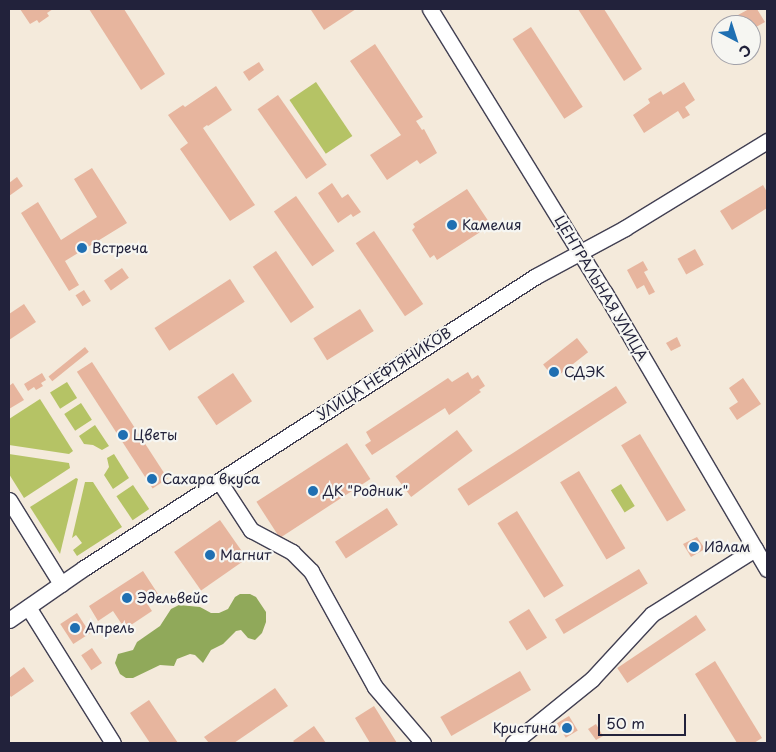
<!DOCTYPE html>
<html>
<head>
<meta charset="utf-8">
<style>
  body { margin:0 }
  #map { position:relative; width:776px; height:752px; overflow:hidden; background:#f4eadb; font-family:"Playpen Sans",sans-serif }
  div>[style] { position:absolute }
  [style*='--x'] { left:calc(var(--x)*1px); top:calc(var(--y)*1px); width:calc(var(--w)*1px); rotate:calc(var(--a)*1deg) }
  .green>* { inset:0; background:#b5c365; transform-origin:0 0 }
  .forest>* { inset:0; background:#90a95a }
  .building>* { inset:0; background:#e7b59e; transform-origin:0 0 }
  .roads { filter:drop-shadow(1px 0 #424053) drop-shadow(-1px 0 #424053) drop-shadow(0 1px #424053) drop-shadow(0 -1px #424053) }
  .minor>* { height:15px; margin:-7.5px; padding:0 7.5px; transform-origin:7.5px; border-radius:7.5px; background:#fff }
  .dots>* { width:14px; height:14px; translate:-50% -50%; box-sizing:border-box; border:2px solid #f6f6f2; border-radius:50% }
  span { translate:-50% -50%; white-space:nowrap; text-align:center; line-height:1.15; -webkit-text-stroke:4.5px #f6f6f2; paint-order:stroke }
  .poi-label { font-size:14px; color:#22223b }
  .left { translate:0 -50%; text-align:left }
  .right { translate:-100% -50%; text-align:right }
  .street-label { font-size:14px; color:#22223b }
  .frame { position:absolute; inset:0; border:10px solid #22223b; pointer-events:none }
  .north { position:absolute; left:711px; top:15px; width:50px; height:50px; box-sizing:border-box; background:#f6f6f2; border:1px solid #a1a1a9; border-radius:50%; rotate:140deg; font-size:14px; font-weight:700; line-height:20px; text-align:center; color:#22223b }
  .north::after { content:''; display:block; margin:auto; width:18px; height:22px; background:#1f6fb2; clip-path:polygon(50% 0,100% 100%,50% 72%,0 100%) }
  .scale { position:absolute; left:598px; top:714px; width:88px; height:22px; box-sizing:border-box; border:2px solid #22223b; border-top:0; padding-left:6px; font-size:15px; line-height:18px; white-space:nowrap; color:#22223b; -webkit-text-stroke:4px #f6f6f2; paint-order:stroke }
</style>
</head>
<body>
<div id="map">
  <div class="green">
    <div style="left:316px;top:82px;width:65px;height:32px;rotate:56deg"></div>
    <div style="left:67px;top:382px;width:19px;height:20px;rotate:58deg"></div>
    <div style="clip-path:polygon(40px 399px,73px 451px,69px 454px,9px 445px,9px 419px)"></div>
    <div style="left:81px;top:403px;width:20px;height:20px;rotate:57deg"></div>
    <div style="clip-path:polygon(95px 425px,109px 446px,102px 450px,93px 445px,84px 444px,79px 436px)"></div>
    <div style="clip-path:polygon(9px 454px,69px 463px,70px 468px,24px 498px,9px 474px)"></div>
    <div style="clip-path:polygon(114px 454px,129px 478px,113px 489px,104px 475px,109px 467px,107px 458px)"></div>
    <div style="clip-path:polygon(76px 478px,78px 479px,60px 554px,30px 507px)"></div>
    <div style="clip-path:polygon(85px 482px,93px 482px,122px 527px,77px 556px,73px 550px,82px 543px,76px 535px,72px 538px)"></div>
    <div style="left:621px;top:484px;width:26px;height:12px;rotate:58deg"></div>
    <div style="left:133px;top:485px;width:29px;height:20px;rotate:56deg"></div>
  </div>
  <div class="forest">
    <div style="clip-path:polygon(240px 594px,250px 594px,256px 597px,266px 612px,266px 622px,262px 633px,255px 640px,248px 638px,241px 630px,236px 631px,223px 644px,211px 650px,203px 663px,195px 655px,190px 654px,177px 659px,174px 666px,160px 665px,133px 678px,126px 678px,120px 674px,115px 663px,118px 654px,133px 650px,137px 642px,160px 626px,171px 609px,179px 605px,200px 607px,211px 613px,219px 613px,228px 609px,235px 597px)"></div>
  </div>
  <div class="building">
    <div style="clip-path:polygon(20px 9px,53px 9px,47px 13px,49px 16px,39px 23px,37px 20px,30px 24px)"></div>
    <div style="clip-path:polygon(89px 9px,124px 9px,165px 74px,141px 90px)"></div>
    <div style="clip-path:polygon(314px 9px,356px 9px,324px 30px,311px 10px)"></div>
    <div style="clip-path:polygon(578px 9px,604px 9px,642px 69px,624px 81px)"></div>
    <div style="clip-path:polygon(749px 9px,757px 9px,765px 22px,751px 30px,751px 25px,743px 25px,738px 15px)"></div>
    <div style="left:531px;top:27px;width:95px;height:22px;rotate:57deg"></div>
    <div style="clip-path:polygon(375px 44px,423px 117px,416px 121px,422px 130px,424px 129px,437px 153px,420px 164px,417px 160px,387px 180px,370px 155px,401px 135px,350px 61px)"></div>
    <div style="clip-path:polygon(259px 62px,264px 70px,249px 81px,243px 72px)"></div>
    <div style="clip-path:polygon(684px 82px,695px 100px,685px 107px,690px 115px,683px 119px,678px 111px,644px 133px,633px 115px,650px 103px,648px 99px,661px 91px,663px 95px)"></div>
    <div style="clip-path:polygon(216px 86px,232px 110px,208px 126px,207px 125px,203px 128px,255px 205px,230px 221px,180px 149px,188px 143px,168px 115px,183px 105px,185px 107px)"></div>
    <div style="left:278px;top:95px;width:85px;height:25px;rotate:55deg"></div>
    <div style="clip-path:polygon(92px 168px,127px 223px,65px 261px,79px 285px,69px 291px,21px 213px,38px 202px,61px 240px,97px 217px,74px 179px)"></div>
    <div style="clip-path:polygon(17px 177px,23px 186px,9px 196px,9px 183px)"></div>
    <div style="clip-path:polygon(332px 183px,342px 198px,348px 194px,361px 212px,353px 217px,351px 214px,338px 223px,318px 193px)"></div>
    <div style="clip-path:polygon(763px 185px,767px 192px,767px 208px,732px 230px,720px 211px)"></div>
    <div style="clip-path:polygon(467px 189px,491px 225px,437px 260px,434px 255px,430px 258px,412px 230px,415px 227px,413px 224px)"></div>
    <div style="left:296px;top:196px;width:67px;height:27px;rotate:55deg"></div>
    <div style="left:374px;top:231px;width:88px;height:22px;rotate:56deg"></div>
    <div style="left:695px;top:249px;width:18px;height:20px;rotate:61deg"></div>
    <div style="left:276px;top:251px;width:68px;height:28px;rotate:56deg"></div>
    <div style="clip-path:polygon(643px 261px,648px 270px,644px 272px,655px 292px,649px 295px,644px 285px,637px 289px,627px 270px)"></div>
    <div style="left:122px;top:268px;width:12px;height:22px;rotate:55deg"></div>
    <div style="left:230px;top:279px;width:27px;height:90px;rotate:57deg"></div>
    <div style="left:84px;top:290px;width:13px;height:10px;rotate:58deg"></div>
    <div style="clip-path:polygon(24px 304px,36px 322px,9px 340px,9px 314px)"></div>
    <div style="left:360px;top:309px;width:26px;height:55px;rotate:58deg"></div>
    <div style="clip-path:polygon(677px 337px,681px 346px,671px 351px,666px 343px)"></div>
    <div style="left:577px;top:338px;width:18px;height:43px;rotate:52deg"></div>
    <div style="left:85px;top:347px;width:6px;height:47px;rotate:51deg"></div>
    <div style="left:92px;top:362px;width:139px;height:18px;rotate:57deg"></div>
    <div style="clip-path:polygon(468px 372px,472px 379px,478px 375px,485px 386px,479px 390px,481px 392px,449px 415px,445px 408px,372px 455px,365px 445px,371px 441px,366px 432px,448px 378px,452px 382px)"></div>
    <div style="clip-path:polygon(42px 373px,46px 380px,41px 383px,43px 386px,36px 390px,34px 387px,28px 391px,24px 384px)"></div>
    <div style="left:233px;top:373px;width:34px;height:43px;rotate:56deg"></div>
    <div style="clip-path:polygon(743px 378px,761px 404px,737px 420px,729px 408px,738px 402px,729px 388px)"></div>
    <div style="clip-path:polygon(13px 383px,24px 400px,9px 409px,9px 386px)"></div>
    <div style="left:616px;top:386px;width:20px;height:189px;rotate:57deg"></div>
    <div style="left:457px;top:430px;width:26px;height:77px;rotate:53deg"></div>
    <div style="left:640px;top:434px;width:89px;height:22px;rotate:59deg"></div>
    <div style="left:347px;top:443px;width:43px;height:108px;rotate:57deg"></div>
    <div style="left:579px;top:471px;width:90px;height:22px;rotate:59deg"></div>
    <div style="left:387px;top:508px;width:20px;height:62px;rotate:57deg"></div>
    <div style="left:517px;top:511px;width:88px;height:23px;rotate:58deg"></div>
    <div style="left:220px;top:520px;width:47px;height:56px;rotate:55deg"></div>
    <div style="clip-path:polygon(697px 537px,705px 549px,691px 557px,683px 544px)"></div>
    <div style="left:639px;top:569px;width:17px;height:98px;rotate:59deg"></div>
    <div style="clip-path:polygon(143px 571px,158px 594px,146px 602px,152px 611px,125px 629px,113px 611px,98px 621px,89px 606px)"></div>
    <div style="left:529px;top:609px;width:34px;height:24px;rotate:58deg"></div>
    <div style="left:77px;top:613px;width:24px;height:20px;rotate:57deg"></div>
    <div style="left:696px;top:615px;width:18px;height:95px;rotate:56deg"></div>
    <div style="left:92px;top:648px;width:18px;height:13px;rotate:56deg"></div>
    <div style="clip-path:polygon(715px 661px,762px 738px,754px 743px,737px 743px,695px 674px)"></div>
    <div style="clip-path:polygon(24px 667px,34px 681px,11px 697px,9px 694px,9px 678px)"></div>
    <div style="left:520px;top:671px;width:22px;height:92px;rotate:60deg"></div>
    <div style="clip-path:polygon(275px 688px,288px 706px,234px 743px,209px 743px,204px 737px)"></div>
    <div style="clip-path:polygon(149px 700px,178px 743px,150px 743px,130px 713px)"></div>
    <div style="clip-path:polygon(374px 706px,397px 743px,370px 743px,355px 718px)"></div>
    <div style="left:569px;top:716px;width:17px;height:14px;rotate:59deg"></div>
    <div style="clip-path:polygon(596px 724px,603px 736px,596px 740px,588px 729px)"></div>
    <div style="clip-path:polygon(314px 726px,326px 743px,295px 743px,293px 741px)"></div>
  </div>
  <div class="roads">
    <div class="minor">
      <div style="--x:430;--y:9;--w:334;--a:58.4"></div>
      <div style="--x:605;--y:293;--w:320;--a:59.6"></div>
      <div style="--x:219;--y:481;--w:59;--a:56.9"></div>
      <div style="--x:251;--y:530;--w:47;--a:28.2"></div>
      <div style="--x:292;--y:552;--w:27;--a:45"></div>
      <div style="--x:311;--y:571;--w:132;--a:61.1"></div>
      <div style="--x:375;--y:687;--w:74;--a:49.4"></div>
      <div style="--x:9;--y:500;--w:99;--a:58.2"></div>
      <div style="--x:28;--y:607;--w:160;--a:58"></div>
      <div style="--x:9;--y:620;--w:91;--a:-34.7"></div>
      <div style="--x:84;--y:568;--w:538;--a:-32.86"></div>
      <div style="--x:536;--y:276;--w:101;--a:-28.3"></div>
      <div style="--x:625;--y:228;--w:167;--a:-31.5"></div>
      <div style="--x:513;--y:743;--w:102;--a:-39"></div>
      <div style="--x:592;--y:679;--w:88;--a:-47.3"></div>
      <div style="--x:652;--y:614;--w:122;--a:-32.3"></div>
    </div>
  </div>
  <div class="dots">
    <div style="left:452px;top:225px;background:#1f6fb2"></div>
    <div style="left:82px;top:248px;background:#1f6fb2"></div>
    <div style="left:554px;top:372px;background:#1f6fb2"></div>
    <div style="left:123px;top:435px;background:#1f6fb2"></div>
    <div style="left:152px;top:479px;background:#1f6fb2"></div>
    <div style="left:313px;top:491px;background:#1f6fb2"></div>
    <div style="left:694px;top:547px;background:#1f6fb2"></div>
    <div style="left:210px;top:555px;background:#1f6fb2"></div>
    <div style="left:127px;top:598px;background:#1f6fb2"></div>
    <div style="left:75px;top:628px;background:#1f6fb2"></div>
    <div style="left:567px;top:728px;background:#1f6fb2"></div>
  </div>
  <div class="poi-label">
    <span class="left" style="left:462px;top:225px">Камелия</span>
    <span class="left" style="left:92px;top:248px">Встреча</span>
    <span class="left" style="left:564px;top:372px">СДЭК</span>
    <span class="left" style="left:133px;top:435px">Цветы</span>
    <span class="left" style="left:162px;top:479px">Сахара вкуса</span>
    <span class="left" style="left:323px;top:491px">ДК "Родник"</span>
    <span class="left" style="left:704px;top:547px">Идлам</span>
    <span class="left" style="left:220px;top:555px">Магнит</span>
    <span class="left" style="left:137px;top:598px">Эдельвейс</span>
    <span class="left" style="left:85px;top:628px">Апрель</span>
    <span class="right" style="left:557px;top:728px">Кристина</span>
  </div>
  <div class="street-label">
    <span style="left:601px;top:288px;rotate:59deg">ЦЕНТРАЛЬНАЯ УЛИЦА</span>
    <span style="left:384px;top:374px;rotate:-33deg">УЛИЦА НЕФТЯНИКОВ</span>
  </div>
  <div class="frame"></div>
  <div class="north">С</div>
  <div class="scale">50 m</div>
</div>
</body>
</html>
